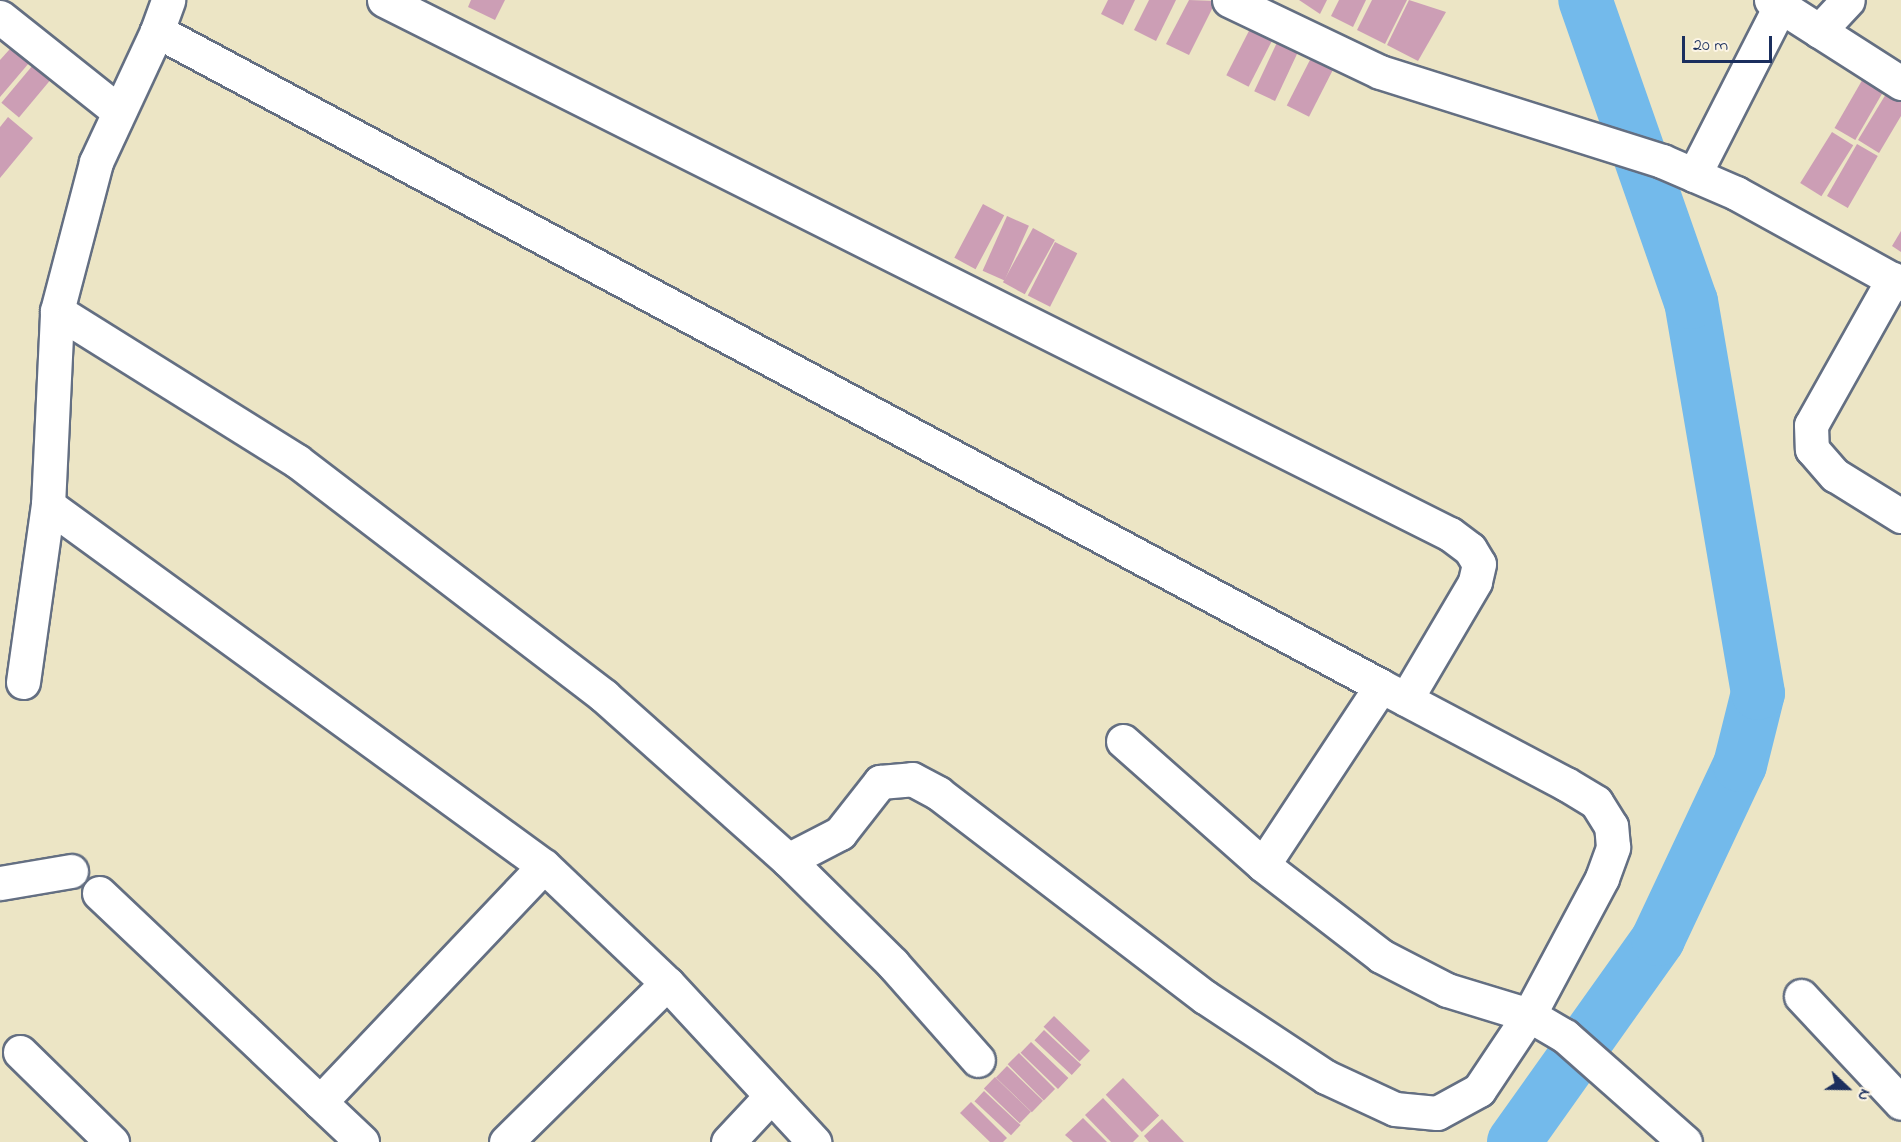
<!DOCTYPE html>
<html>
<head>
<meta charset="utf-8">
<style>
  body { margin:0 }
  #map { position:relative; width:1901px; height:1142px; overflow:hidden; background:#ece5c5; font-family:"Indie Flower",sans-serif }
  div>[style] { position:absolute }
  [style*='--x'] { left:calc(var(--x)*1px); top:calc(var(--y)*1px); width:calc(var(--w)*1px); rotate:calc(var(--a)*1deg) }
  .river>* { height:54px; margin:-27px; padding:0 27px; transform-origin:27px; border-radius:27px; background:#73baeb }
  .building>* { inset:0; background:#cc9eb5; transform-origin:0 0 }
  .roads { filter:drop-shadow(2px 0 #646f82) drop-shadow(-2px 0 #646f82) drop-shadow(0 2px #646f82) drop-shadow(0 -2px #646f82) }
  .minor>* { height:33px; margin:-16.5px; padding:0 16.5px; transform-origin:16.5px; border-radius:16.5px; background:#fff }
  span { translate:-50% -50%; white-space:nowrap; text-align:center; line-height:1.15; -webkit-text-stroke:4.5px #fcf5e5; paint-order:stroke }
  .north { position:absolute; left:1817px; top:1058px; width:60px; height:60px; -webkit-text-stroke:4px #fcf5e5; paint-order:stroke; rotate:112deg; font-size:16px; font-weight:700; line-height:24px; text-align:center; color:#1b2f5e }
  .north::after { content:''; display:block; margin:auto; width:21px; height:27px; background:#1b2f5e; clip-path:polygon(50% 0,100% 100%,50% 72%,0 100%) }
  .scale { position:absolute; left:1682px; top:36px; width:90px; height:27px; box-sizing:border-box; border:3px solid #1b2f5e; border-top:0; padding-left:8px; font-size:18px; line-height:21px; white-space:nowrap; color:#1b2f5e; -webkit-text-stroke:4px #fcf5e5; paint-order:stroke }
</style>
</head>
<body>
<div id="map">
  <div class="river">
    <div style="--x:1514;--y:1142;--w:249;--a:-54.6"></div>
    <div style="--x:1658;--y:939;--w:192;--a:-64.8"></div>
    <div style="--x:1740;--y:765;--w:74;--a:-76"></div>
    <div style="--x:1758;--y:693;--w:397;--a:-99.7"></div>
    <div style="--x:1691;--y:302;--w:320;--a:-109.3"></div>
  </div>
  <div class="building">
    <div style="clip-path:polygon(471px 0,505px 0,495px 20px,468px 7px)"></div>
    <div style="clip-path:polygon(1108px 0,1135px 0,1123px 25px,1101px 14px)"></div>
    <div style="clip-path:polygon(1149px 0,1176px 0,1156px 41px,1134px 30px)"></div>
    <div style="clip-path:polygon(1189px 0,1216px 1px,1189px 55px,1166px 44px)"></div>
    <div style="clip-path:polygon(1299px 0,1327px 0,1320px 14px)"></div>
    <div style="clip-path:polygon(1339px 0,1366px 0,1353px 27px,1331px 16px)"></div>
    <div style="clip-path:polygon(1372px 0,1407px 0,1385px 44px,1357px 30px)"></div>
    <div style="clip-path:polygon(1409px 0,1446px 12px,1418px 61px,1387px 45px)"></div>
    <div style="left:1254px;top:21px;width:25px;height:61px;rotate:27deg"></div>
    <div style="left:1280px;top:36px;width:23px;height:61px;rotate:25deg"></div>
    <div style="clip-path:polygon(18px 40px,35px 56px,0 97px,0 60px)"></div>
    <div style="left:1314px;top:52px;width:25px;height:60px;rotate:27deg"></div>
    <div style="left:38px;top:59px;width:23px;height:57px;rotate:40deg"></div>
    <div style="left:1864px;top:77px;width:24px;height:59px;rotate:30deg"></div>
    <div style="clip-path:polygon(1889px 89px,1901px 96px,1901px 116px,1879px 153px,1858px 140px)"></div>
    <div style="clip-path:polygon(8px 117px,33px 138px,0 178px,0 127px)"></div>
    <div style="left:1832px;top:132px;width:25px;height:60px;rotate:32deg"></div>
    <div style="left:1857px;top:144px;width:24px;height:60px;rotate:30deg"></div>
    <div style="left:983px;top:204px;width:24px;height:61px;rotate:28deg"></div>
    <div style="left:1007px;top:216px;width:24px;height:60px;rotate:24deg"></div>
    <div style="left:1033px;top:228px;width:25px;height:62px;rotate:29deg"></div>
    <div style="clip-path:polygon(1901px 231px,1901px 252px,1892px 246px)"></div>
    <div style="left:1055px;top:242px;width:25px;height:60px;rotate:27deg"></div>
    <div style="left:1054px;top:1016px;width:50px;height:15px;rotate:44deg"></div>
    <div style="left:1044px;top:1030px;width:51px;height:14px;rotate:43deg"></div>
    <div style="left:1031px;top:1042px;width:52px;height:15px;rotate:44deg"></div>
    <div style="left:1019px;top:1053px;width:51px;height:16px;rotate:45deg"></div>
    <div style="left:1007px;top:1066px;width:50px;height:16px;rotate:44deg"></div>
    <div style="left:995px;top:1077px;width:50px;height:16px;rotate:44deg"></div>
    <div style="left:1123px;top:1078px;width:52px;height:24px;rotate:46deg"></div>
    <div style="left:984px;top:1091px;width:50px;height:14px;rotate:43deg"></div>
    <div style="clip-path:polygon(1103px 1098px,1139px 1136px,1133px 1142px,1111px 1142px,1085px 1115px)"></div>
    <div style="clip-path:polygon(971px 1102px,1007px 1138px,1003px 1142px,990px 1142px,960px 1113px)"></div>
    <div style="clip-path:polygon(1083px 1118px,1107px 1142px,1073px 1142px,1065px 1135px)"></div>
    <div style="clip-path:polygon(1162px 1119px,1184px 1142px,1149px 1142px,1144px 1136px)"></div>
  </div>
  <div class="roads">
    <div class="minor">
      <div style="--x:384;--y:0;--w:1192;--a:26.61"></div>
      <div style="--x:1450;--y:534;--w:25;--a:37"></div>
      <div style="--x:1470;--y:549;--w:17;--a:59"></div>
      <div style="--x:1479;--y:564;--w:18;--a:103"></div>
      <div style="--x:1475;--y:582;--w:136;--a:120.5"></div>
      <div style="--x:1229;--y:0;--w:167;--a:25.5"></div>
      <div style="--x:1380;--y:72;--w:296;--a:17.5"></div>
      <div style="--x:1662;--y:161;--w:81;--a:23.4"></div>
      <div style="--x:1736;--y:193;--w:188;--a:28.9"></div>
      <div style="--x:1771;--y:0;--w:154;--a:32.6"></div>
      <div style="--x:0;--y:17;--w:149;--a:38.5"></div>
      <div style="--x:157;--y:31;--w:33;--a:-70"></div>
      <div style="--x:1819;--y:31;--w:42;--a:-46.9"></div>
      <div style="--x:1694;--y:175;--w:190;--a:-63"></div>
      <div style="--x:1893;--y:279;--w:167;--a:119.3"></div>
      <div style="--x:1811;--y:425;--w:24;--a:88"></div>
      <div style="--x:1812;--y:449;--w:35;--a:49"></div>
      <div style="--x:1835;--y:475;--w:78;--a:31.8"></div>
      <div style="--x:57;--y:311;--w:283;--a:32"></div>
      <div style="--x:297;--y:461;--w:387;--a:37.4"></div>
      <div style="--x:604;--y:696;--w:246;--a:41.7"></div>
      <div style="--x:788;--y:860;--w:148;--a:44.7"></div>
      <div style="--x:893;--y:964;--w:128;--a:48.5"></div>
      <div style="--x:48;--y:505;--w:613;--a:36.05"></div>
      <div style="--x:544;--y:866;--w:170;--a:43.6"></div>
      <div style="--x:667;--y:983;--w:217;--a:47.2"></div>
      <div style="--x:23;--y:682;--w:179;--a:-82"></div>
      <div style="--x:48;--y:505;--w:194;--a:-87.3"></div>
      <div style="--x:57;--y:311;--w:154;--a:-75.3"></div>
      <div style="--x:96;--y:162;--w:145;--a:-65"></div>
      <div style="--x:157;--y:31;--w:1388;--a:28.15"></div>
      <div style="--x:1381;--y:686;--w:214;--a:123.4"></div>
      <div style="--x:1123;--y:741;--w:187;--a:41.5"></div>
      <div style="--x:1263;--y:865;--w:149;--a:37.6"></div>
      <div style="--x:1381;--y:956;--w:74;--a:27.3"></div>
      <div style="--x:1447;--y:990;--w:86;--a:17"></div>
      <div style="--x:1529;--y:1015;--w:42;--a:30.3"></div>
      <div style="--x:1565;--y:1036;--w:160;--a:41.5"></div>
      <div style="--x:788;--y:860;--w:59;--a:-27.4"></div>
      <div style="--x:840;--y:833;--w:65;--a:-51.9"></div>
      <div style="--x:880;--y:782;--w:32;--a:-5"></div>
      <div style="--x:912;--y:779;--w:30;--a:28"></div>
      <div style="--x:938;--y:793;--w:336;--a:37.4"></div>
      <div style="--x:1205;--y:997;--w:145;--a:33.5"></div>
      <div style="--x:1326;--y:1077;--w:76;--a:24.9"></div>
      <div style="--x:1395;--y:1109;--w:42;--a:5.4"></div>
      <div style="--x:1437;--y:1113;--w:48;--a:-28.7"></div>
      <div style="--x:1479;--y:1090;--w:90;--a:-56.3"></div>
      <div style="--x:1529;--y:1015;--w:155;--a:-61.9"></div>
      <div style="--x:1602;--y:878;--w:33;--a:-70"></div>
      <div style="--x:1613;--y:847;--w:21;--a:-95"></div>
      <div style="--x:1611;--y:826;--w:28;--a:-122"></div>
      <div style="--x:1596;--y:802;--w:35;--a:-149"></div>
      <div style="--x:1566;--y:784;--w:209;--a:-152.1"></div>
      <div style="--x:0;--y:883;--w:72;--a:-9.6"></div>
      <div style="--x:99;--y:893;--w:362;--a:43.4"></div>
      <div style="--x:1801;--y:996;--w:146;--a:46.9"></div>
      <div style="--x:20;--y:1052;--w:129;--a:44.4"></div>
      <div style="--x:320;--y:1102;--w:325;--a:-46.5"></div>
      <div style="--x:506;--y:1142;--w:226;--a:-44.6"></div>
      <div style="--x:728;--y:1142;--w:62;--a:-47"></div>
    </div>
  </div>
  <div class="north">N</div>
  <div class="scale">20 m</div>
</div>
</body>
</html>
